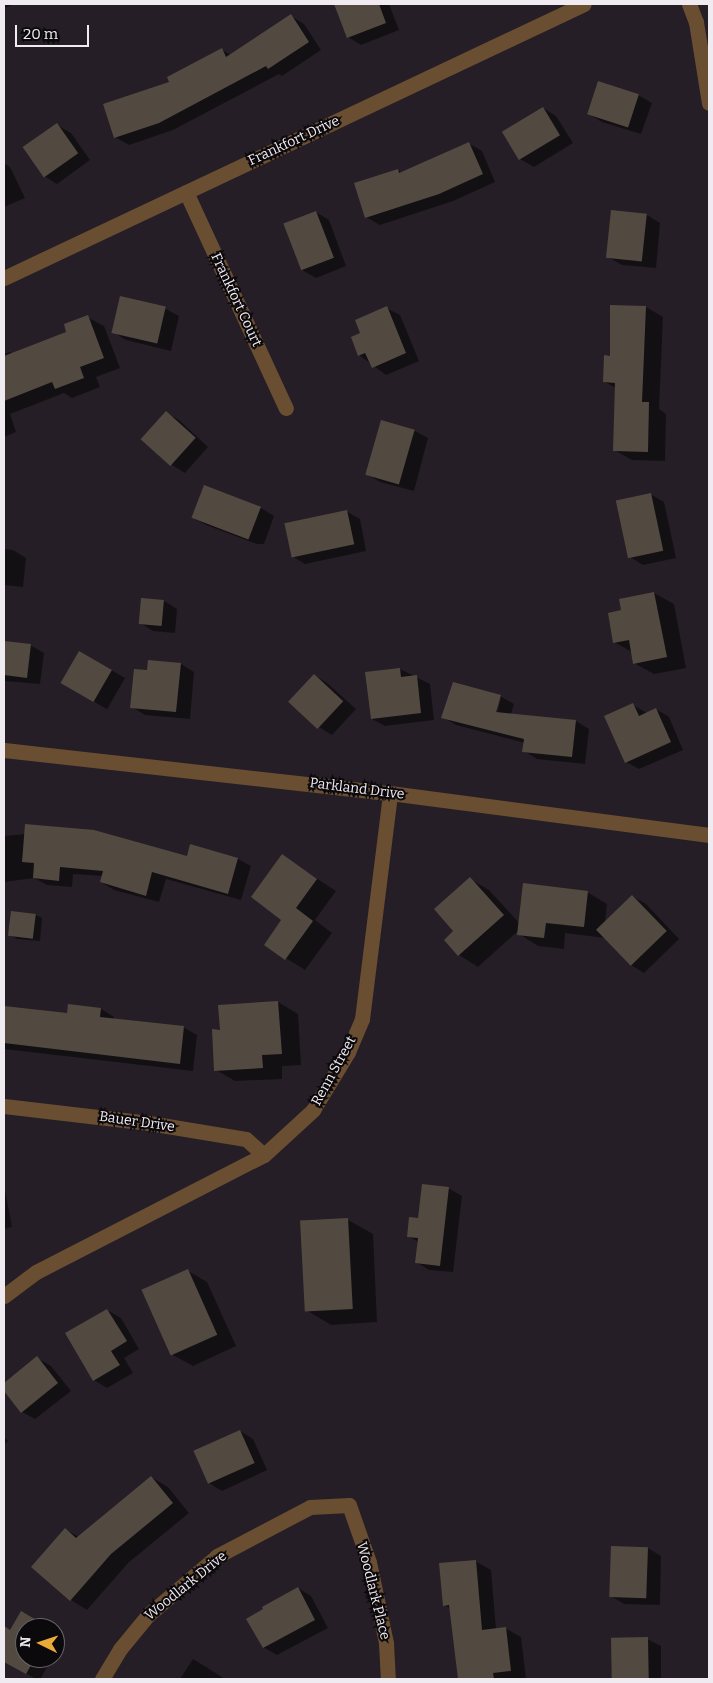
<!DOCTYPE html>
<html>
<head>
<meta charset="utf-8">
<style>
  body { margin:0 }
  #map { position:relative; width:713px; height:1683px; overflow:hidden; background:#251e26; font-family:Bitter,serif }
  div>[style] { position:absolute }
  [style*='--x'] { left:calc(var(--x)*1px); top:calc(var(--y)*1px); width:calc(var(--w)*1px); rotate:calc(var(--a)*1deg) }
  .shadow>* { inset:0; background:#0007; transform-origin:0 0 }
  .building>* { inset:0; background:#524a41; transform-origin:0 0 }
  .minor>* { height:15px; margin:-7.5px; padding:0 7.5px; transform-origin:7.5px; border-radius:7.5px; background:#6a4e31 }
  .tertiary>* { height:15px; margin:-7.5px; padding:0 7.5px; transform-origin:7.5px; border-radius:7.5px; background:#6a4e31 }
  span { translate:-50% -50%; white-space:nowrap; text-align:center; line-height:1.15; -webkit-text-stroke:4px #0c090d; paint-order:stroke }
  .street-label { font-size:14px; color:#f0ebf0 }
  .frame { position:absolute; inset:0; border:5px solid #f0ebf0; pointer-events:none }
  .north { position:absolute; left:15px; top:1618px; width:50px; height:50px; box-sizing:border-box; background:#0c090d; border:1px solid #676368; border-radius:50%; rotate:274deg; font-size:14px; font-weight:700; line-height:20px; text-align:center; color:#f0ebf0 }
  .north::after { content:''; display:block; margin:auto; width:18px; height:22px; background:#e9ab38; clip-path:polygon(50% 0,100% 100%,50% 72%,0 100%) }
  .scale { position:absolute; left:15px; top:25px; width:74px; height:22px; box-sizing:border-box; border:2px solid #f0ebf0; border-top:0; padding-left:6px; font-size:15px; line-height:18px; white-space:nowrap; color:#f0ebf0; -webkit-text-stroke:4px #0c090d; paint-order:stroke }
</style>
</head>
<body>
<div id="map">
  <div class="shadow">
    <div style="clip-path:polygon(4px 4px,15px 4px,4px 8px)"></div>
    <div style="clip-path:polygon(339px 4px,389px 4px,399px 30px,361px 45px,348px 37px,335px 5px)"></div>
    <div style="clip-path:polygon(291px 16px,304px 24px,321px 50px,282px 76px,279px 74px,173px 130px,129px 145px,115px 137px,171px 82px,222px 50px,231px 55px)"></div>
    <div style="clip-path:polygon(638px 95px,652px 103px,641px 134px,602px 122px,589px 114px)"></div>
    <div style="clip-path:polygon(543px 108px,556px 116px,573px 143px,534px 167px,520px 159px)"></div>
    <div style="clip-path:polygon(57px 125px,71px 133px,90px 160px,57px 184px,44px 176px)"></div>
    <div style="clip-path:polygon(468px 143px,482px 151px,495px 182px,453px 201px,380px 225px,366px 217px,398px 170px,402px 173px)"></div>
    <div style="clip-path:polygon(4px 163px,10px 167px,25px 198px,4px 207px)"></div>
    <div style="clip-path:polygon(316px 212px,329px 220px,346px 266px,316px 278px,302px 270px)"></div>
    <div style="clip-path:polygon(612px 212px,647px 215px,660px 223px,656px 268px,622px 265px,608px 257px)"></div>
    <div style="clip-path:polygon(121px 298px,166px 309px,179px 316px,171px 351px,126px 340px,113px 332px)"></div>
    <div style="clip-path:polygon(646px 307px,663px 317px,659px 409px,666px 414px,665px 461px,632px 460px,614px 450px,616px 388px,605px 382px,611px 357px)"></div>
    <div style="clip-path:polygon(386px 308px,400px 315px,419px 361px,386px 375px,359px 355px,362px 334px)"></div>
    <div style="clip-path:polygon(87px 317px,104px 326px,120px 368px,96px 377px,100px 387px,72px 398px,64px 393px,10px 414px,16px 432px,4px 437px,4px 354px,10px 352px,13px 354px,68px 333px)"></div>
    <div style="clip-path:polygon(166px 413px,179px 420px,208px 447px,185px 473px,172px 465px)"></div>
    <div style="clip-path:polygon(415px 431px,428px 438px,414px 491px,380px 482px,367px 474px)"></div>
    <div style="clip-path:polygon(204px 487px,261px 508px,274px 516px,264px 544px,257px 544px,206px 525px,193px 518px)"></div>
    <div style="clip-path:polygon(650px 494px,664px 502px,676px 558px,643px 565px,630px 557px)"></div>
    <div style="clip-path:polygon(346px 511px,360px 519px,366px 551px,305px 564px,292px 556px)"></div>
    <div style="clip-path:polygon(4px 549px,13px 550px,26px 558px,23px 587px,4px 585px)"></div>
    <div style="clip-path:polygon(654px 593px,674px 604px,686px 668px,654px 674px,634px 663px,632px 652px,614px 642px,622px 611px)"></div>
    <div style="clip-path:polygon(164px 601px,177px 609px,175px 633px,153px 631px,140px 623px)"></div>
    <div style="clip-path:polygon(4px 643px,30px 645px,44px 653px,40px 684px,4px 681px)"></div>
    <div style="left:80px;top:652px;width:52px;height:36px;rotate:30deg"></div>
    <div style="clip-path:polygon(149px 661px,181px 664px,194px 672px,190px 719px,145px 715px,132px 707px,148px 671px)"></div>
    <div style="clip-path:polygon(400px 669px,430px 684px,434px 720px,385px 726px,372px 719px)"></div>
    <div style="clip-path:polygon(314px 675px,327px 683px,356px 709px,332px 735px,319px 727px,290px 701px)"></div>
    <div style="clip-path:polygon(evenodd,500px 696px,514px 704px,511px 714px,576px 721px,589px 729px,585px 764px,537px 759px,524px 751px,525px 743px,456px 725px,443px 717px,500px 696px,499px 698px,501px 698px,496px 718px,494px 718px,499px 698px)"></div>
    <div style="clip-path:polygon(633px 705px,647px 713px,656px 709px,669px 717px,683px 750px,639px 769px,626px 762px)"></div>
    <div style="clip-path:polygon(26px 834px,187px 858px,191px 845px,238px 859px,251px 866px,241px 900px,166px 879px,159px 902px,114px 890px,101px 882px,103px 876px,73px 874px,72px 887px,47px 885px,34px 878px,4px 882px,4px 836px)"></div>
    <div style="clip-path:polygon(282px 856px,336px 891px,315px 920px,332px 933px,305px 970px,265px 945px,283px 920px)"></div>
    <div style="clip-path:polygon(470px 879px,489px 890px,520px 924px,587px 892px,607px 904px,605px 923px,632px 896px,646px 904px,679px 939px,644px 973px,631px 965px,605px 938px,565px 933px,564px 949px,538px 946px,519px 934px,519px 930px,478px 967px,459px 955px,445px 940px,455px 931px)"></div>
    <div style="clip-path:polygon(36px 915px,42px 918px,40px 941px,17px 939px,10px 935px)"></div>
    <div style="clip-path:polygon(278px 1002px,298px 1014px,301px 1065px,282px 1066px,282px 1079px,235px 1081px,216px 1070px,221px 1031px,220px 1006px)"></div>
    <div style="clip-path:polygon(4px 1007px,68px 1014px,101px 1009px,114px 1017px,114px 1020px,183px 1027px,197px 1035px,193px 1071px,4px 1049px)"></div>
    <div style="clip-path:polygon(4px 1185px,12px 1227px,4px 1229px)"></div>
    <div style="clip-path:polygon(448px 1188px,462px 1196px,453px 1272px,429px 1270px,416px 1262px,418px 1242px,408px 1236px,419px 1220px)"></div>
    <div style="clip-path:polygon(348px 1220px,373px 1234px,377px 1322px,331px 1325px,306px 1310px)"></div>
    <div style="clip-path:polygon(188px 1271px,207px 1282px,236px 1346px,193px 1366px,173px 1355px)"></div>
    <div style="clip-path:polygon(107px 1310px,121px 1318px,139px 1349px,124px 1358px,133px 1373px,107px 1388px,94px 1380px)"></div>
    <div style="clip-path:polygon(37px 1358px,51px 1366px,71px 1391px,35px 1419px,22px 1412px,4px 1389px,4px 1385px)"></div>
    <div style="clip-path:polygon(240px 1431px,253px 1439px,267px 1470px,222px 1491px,209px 1483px)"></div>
    <div style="clip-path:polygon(4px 1437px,8px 1441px,4px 1445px)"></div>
    <div style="clip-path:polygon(151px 1477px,168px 1487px,189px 1513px,128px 1563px,87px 1610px,71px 1600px,65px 1529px,79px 1537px)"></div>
    <div style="clip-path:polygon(648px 1548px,661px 1556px,660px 1605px,624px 1604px,611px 1596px)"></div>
    <div style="clip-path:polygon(475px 1561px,491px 1570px,496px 1629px,505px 1628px,521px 1637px,526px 1679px,459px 1679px,451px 1609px,444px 1605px)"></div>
    <div style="clip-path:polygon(298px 1588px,311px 1596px,328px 1628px,277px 1655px,263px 1647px,264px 1609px)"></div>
    <div style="clip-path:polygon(21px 1613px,48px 1628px,25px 1628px,25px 1658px,52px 1658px,41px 1678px,34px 1678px,4px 1660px,4px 1627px,11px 1631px)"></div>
    <div style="clip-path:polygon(55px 1632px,64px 1637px,55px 1653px)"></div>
    <div style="clip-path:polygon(647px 1639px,661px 1646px,661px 1679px,613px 1679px,612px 1640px)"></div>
    <div style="clip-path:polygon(193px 1659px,206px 1667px,225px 1679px,180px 1679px)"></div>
  </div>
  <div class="building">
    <div style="clip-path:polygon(334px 4px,379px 4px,386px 23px,347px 38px)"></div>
    <div style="clip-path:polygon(291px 14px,309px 42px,268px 69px,266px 66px,159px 123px,114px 138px,103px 104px,169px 82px,167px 77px,222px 48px,226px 57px)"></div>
    <div style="left:598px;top:81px;width:43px;height:35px;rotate:18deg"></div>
    <div style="left:543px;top:107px;width:33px;height:48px;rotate:59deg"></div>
    <div style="left:57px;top:123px;width:37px;height:42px;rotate:55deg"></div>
    <div style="clip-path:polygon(469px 142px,483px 174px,439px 194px,365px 218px,354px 183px,398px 169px,399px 173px)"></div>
    <div style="left:611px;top:210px;width:36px;height:48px;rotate:6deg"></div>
    <div style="left:316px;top:211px;width:50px;height:35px;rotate:69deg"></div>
    <div style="left:120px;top:296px;width:47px;height:38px;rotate:13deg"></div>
    <div style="clip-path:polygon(610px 305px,646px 306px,642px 402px,649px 402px,648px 452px,613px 451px,615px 383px,603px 382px,604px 355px,610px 356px)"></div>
    <div style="clip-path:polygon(387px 306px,406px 353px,372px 368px,365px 353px,358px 356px,351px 337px,360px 333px,355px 320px)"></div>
    <div style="clip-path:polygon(88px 315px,104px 358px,80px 367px,84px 378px,55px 389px,52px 382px,4px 401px,4px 356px,66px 332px,64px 324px)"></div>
    <div style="left:166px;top:411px;width:40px;height:38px;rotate:42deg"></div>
    <div style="left:381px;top:420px;width:35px;height:57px;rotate:16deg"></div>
    <div style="left:204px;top:485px;width:61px;height:35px;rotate:21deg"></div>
    <div style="left:651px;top:493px;width:59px;height:36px;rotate:78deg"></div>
    <div style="left:347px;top:510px;width:35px;height:64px;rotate:78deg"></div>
    <div style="clip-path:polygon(654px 592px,667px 657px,633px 664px,629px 640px,613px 643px,608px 613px,621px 610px,619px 599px)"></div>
    <div style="left:141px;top:598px;width:23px;height:26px;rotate:5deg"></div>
    <div style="clip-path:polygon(4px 641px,31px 644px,27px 678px,4px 675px)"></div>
    <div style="left:79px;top:651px;width:38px;height:37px;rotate:30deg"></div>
    <div style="clip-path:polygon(148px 660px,181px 663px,176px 712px,130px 708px,134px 669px,147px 670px)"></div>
    <div style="clip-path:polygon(400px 668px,401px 677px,417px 675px,421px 713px,371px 719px,365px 672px)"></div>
    <div style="left:314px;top:674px;width:40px;height:38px;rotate:43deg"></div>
    <div style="clip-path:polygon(453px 682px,501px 695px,496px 712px,576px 720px,572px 757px,522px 752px,524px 739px,441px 718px)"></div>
    <div style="clip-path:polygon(633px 703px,639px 716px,656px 708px,671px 742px,625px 763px,604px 716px)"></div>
    <div style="clip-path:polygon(25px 824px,94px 830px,187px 856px,190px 844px,238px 858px,228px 894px,152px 872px,146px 896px,100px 882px,103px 871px,60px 867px,59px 881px,33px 878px,34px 863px,22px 862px)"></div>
    <div style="clip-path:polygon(282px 854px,317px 879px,296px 908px,313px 921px,285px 960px,264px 945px,281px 920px,251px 897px)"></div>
    <div style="clip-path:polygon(470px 877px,504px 915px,458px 956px,444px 940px,453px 931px,434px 909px)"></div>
    <div style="clip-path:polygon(523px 883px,588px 891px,584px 927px,546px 923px,544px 938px,517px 935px)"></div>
    <div style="left:632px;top:895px;width:50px;height:50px;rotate:46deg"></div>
    <div style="left:11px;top:911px;width:25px;height:25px;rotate:7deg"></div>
    <div style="clip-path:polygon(278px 1001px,282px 1054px,262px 1055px,263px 1068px,214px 1071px,212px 1029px,220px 1030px,218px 1005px)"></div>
    <div style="clip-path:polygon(68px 1004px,101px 1008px,100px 1017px,184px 1026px,180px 1064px,4px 1043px,4px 1006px,67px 1013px)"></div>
    <div style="clip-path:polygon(422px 1184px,449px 1187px,440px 1266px,415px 1263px,418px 1238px,407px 1237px,409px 1217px,418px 1218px)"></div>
    <div style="left:348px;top:1218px;width:91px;height:48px;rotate:87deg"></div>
    <div style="left:188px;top:1269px;width:72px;height:51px;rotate:66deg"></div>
    <div style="clip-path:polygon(107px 1309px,127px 1341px,111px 1351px,120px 1365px,93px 1381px,65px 1333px)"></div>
    <div style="clip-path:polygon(37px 1356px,58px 1383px,21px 1413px,4px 1391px,4px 1383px)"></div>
    <div style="left:240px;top:1430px;width:36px;height:51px;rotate:66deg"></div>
    <div style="clip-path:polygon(151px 1476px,173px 1503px,111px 1554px,70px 1601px,31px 1567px,65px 1528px,76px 1538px)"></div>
    <div style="left:611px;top:1546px;width:37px;height:51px;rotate:2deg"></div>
    <div style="clip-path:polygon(476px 1560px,482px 1630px,506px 1627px,511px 1671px,493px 1673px,494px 1679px,458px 1679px,449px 1605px,443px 1606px,439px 1563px)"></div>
    <div style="clip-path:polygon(298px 1587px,315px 1620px,263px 1648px,246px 1619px,263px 1609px,262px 1607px)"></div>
    <div style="clip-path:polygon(21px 1611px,50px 1628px,25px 1628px,25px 1658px,35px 1658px,26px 1674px,4px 1662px,4px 1626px,10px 1630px)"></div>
    <div style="left:648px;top:1637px;width:42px;height:37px;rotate:89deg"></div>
  </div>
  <div class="minor">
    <div style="--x:689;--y:4;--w:19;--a:69"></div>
    <div style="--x:696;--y:22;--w:82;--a:80.9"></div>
    <div style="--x:186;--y:192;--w:238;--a:65.2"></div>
    <div style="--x:4;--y:278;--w:641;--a:-25.29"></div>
    <div style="--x:4;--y:1106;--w:146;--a:6.7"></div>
    <div style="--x:149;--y:1123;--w:98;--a:9.4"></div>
    <div style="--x:246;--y:1139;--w:24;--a:42"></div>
    <div style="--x:102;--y:1679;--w:35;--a:-59"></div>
    <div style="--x:120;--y:1649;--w:44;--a:-50.5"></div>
    <div style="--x:148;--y:1615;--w:91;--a:-40.5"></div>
    <div style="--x:217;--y:1556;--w:105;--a:-27.8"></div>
    <div style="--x:310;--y:1507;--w:39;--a:-3"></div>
    <div style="--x:349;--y:1505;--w:60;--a:70.7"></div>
    <div style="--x:369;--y:1562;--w:83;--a:78.1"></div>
    <div style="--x:386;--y:1643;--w:36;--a:87"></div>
  </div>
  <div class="tertiary">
    <div style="--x:4;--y:750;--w:388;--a:6.4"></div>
    <div style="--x:390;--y:793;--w:322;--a:7.5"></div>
    <div style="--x:4;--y:1296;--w:40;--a:-37"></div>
    <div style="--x:36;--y:1272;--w:256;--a:-27.2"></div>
    <div style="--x:264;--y:1155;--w:67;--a:-42.6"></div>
    <div style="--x:313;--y:1110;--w:68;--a:-58.9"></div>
    <div style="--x:348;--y:1052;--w:36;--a:-67"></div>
    <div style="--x:362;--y:1019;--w:228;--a:-82.9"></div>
  </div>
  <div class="street-label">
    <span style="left:294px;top:141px;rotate:-25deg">Frankfort Drive</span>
    <span style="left:236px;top:300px;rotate:65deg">Frankfort Court</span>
    <span style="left:357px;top:789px;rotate:7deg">Parkland Drive</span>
    <span style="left:334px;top:1071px;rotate:-61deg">Renn Street</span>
    <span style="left:137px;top:1122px;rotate:8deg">Bauer Drive</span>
    <span style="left:186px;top:1586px;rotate:-39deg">Woodlark Drive</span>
    <span style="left:373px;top:1591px;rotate:76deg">Woodlark Place</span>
  </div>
  <div class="frame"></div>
  <div class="north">N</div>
  <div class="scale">20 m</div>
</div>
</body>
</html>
